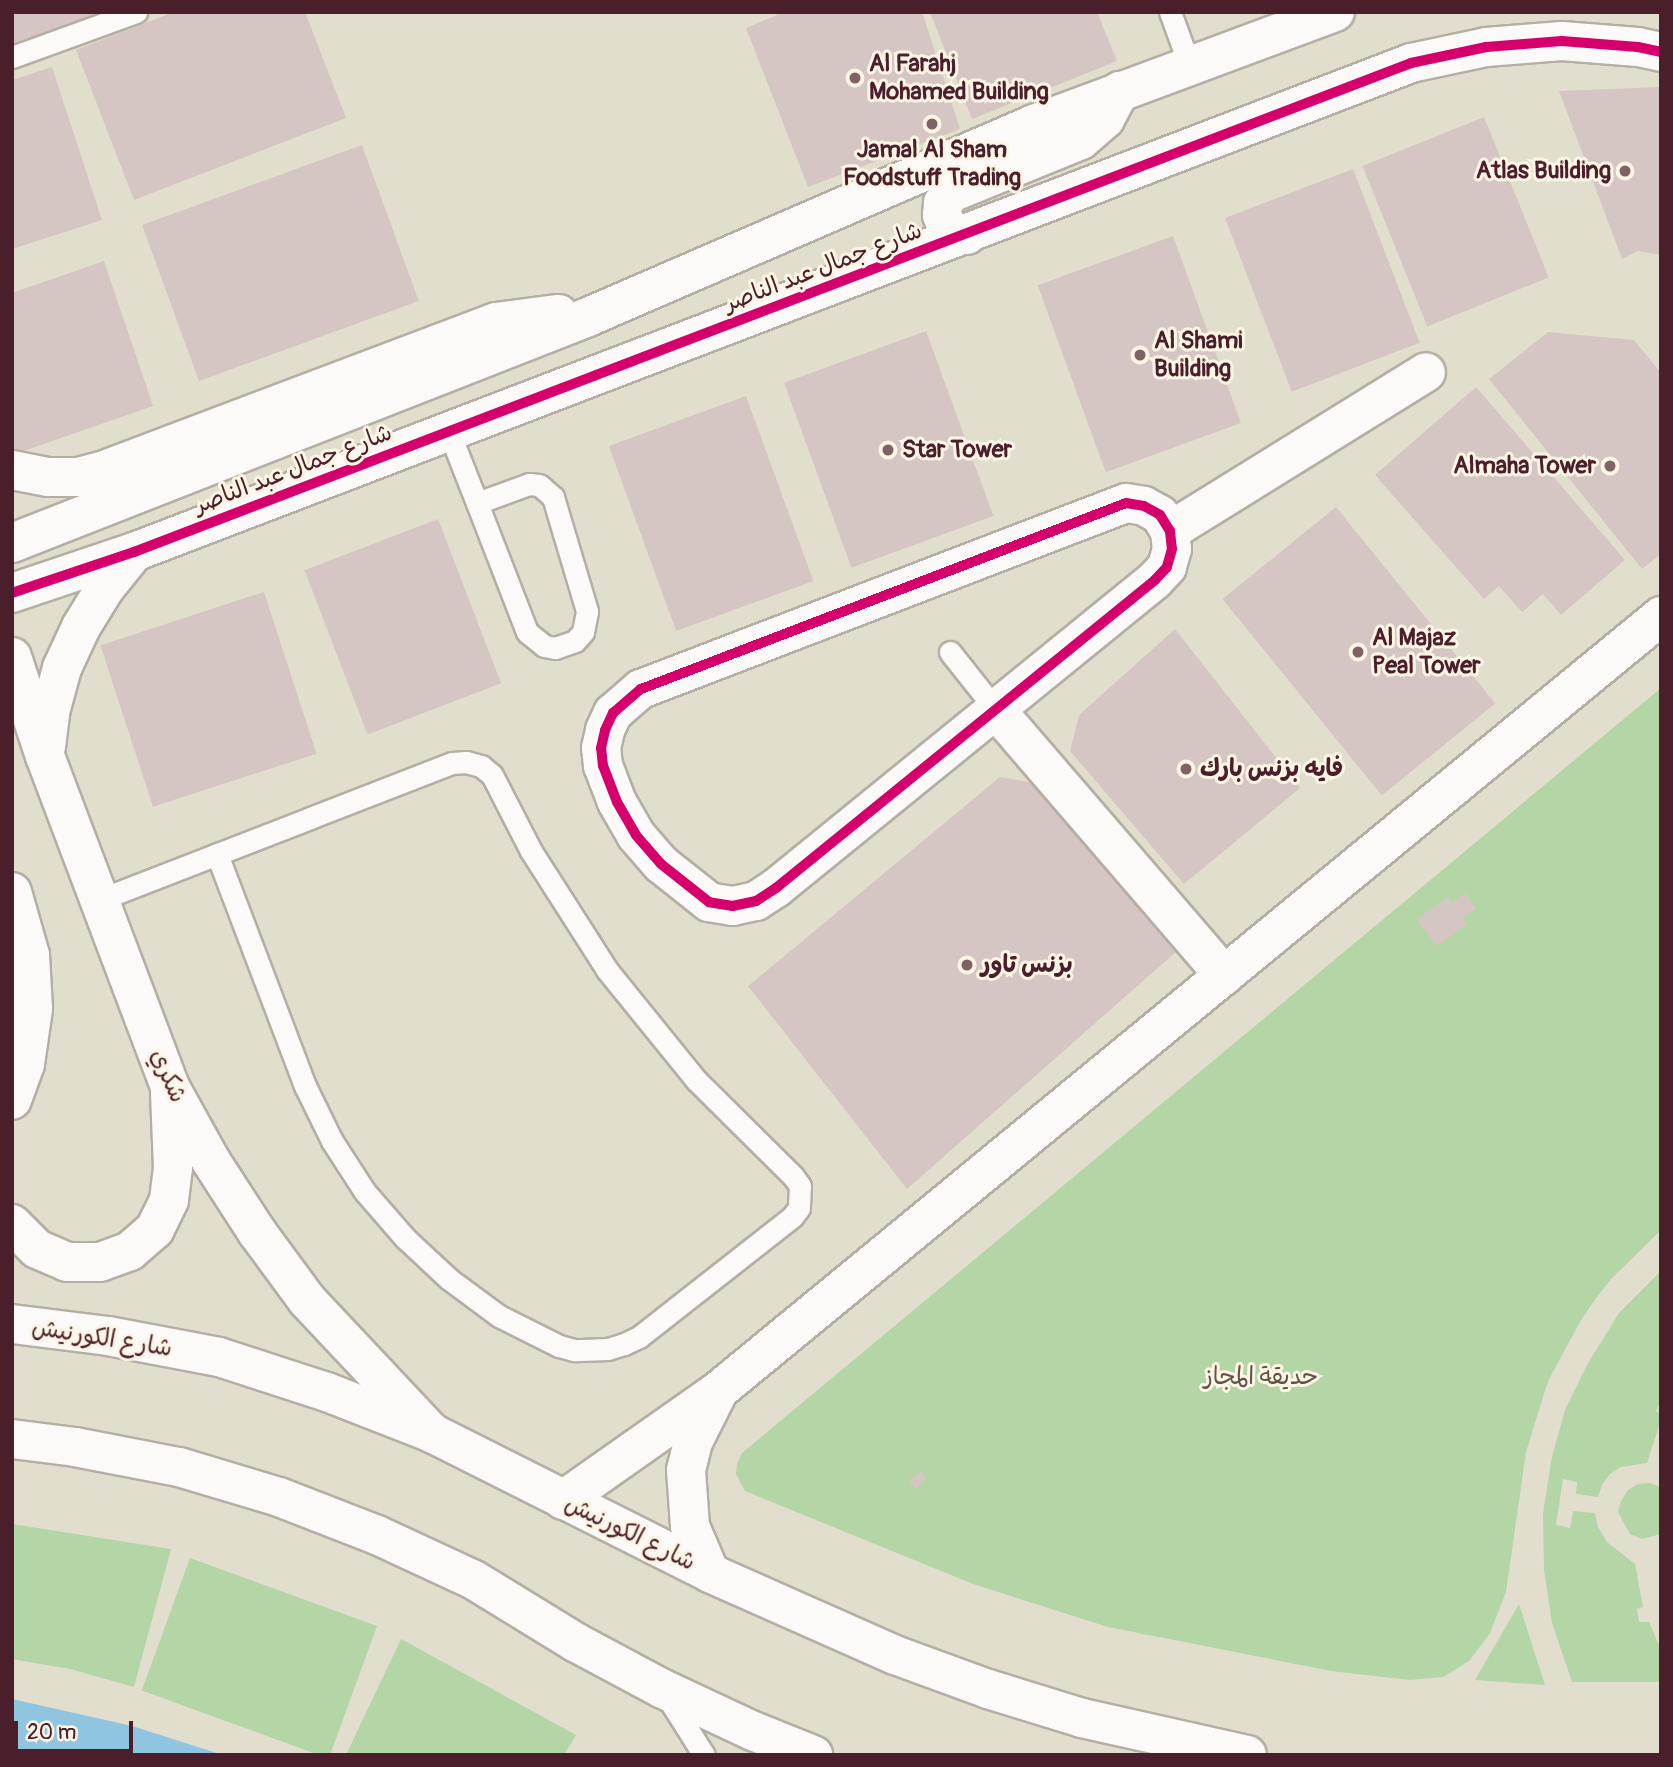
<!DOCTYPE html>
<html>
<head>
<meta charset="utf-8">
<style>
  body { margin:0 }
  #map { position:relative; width:1673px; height:1767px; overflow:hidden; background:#e2decd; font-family:Pangolin,"Playpen Sans Arabic",sans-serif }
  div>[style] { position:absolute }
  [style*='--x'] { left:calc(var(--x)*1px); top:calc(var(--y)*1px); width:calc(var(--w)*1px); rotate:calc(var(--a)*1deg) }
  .green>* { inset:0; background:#b4d5a5; transform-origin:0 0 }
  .water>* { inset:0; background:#8fc5de }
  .building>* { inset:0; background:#d5c6c3; transform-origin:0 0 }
  .roads { filter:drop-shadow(2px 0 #b4aea4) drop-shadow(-2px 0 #b4aea4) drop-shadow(0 2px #b4aea4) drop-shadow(0 -2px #b4aea4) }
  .service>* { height:21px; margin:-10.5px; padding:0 10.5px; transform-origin:10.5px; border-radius:10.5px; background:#fbfaf8 }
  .minor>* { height:38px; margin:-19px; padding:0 19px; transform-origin:19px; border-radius:19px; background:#fbfaf8 }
  .tertiary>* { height:38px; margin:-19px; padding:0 19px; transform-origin:19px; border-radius:19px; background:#fbfaf8 }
  .secondary>* { height:38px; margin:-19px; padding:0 19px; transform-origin:19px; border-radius:19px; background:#fbfaf8 }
  .cycleway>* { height:10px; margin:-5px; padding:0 5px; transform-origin:5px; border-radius:5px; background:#d6006c }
  .dots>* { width:19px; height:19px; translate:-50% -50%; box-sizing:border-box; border:4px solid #fcf5e5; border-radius:50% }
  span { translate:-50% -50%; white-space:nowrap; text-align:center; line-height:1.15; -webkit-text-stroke:6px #fcf5e5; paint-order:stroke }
  .poi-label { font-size:24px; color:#4a1f2b; font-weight:700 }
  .left { translate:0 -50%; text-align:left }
  .right { translate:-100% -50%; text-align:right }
  .street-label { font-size:24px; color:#4a1f2b }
  .park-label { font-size:24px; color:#5f5446 }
  .frame { position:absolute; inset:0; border:14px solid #4a1f2b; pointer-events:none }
  .scale { position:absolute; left:14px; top:1721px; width:119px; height:32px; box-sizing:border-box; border:4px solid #4a1f2b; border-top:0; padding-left:9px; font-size:21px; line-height:24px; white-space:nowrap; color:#4a1f2b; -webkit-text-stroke:5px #fcf5e5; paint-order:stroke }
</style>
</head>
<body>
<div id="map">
  <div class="green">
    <div style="clip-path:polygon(1661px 688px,1661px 1230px,1611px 1279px,1597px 1297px,1581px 1320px,1548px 1381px,1526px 1452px,1506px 1592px,1490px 1633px,1469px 1661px,1443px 1677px,1410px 1680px,1331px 1671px,1108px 1627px,973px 1584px,745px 1491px,736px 1474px,737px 1463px,742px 1453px)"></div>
    <div style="clip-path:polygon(1661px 1271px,1661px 1400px,1656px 1411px,1661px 1414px,1661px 1420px,1647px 1463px,1621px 1467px,1610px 1474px,1602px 1485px,1598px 1497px,1576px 1494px,1577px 1482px,1563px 1479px,1556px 1525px,1570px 1528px,1573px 1511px,1595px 1513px,1598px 1527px,1607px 1542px,1635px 1564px,1643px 1607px,1637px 1609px,1639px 1622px,1649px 1622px,1661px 1650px,1661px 1682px,1572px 1682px,1552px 1623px,1544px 1570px,1543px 1513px,1552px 1457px,1565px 1410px,1587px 1365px,1619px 1313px)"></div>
    <div style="clip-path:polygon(1650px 1483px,1661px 1487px,1661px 1534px,1642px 1539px,1630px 1534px,1618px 1512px,1621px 1501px,1628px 1490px,1638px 1484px)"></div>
    <div style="clip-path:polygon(12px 1524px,171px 1549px,134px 1687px,70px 1669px,12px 1659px)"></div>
    <div style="left:190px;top:1558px;width:199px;height:141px;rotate:20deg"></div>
    <div style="clip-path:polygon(1519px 1604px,1545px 1685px,1475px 1680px)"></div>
    <div style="clip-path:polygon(401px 1639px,576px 1735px,564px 1755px,346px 1755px)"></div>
  </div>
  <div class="water">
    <div style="clip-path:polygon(12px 1699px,132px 1726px,223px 1755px,12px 1755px)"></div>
  </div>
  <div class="building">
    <div style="clip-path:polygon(12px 12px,110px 12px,12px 52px)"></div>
    <div style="clip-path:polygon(174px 12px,305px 12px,346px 118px,134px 200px,76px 50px)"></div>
    <div style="clip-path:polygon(784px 12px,922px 12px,960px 129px,808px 187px,746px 28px)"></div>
    <div style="clip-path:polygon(930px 12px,1097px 12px,1117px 61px,972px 119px)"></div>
    <div style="clip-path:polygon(52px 67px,102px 220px,12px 249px,12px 80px)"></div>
    <div style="clip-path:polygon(1661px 87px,1661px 255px,1638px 251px,1622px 259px,1559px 91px)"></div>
    <div style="left:1484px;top:117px;width:173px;height:131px;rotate:68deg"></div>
    <div style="left:362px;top:145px;width:166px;height:234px;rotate:70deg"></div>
    <div style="left:1353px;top:169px;width:186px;height:137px;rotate:69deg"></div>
    <div style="left:1173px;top:236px;width:199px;height:144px;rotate:70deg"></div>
    <div style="clip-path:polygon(104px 261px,153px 406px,12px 455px,12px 293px)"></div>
    <div style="left:926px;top:331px;width:197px;height:151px;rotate:70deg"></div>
    <div style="clip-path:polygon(1548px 332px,1634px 340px,1661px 373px,1661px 554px,1642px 569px,1489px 379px)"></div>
    <div style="clip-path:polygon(1476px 387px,1625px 560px,1561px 615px,1543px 594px,1522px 612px,1499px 586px,1484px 599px,1375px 475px)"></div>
    <div style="left:746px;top:396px;width:197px;height:146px;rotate:70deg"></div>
    <div style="left:1336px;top:507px;width:253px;height:146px;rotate:51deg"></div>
    <div style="left:438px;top:519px;width:176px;height:143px;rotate:69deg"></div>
    <div style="left:264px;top:592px;width:170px;height:172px;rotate:72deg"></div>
    <div style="clip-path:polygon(1175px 629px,1300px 788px,1184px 884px,1070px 751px,1079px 715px)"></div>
    <div style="clip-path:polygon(1000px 777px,1035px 783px,1185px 944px,907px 1189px,748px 986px)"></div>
    <div style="clip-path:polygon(1465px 893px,1476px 908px,1463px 918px,1467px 924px,1436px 946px,1417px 919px,1448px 897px,1452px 903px)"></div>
    <div style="left:921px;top:1471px;width:9px;height:16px;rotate:49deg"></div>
  </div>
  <div class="roads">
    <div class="service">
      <div style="--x:1170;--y:12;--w:55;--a:69.9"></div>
      <div style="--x:12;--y:57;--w:132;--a:-19.9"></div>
      <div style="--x:449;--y:432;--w:76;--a:68.5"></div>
      <div style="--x:477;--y:503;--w:138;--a:68.8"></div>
      <div style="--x:527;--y:632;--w:22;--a:39"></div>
      <div style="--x:544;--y:646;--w:11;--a:10"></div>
      <div style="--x:555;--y:648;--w:21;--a:-19"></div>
      <div style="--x:575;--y:641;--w:12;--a:-48"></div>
      <div style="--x:583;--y:632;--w:21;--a:-79"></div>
      <div style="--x:587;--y:611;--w:119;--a:-106.6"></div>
      <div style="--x:553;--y:497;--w:18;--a:-139"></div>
      <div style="--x:539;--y:485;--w:10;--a:-174"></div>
      <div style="--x:529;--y:484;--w:55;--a:159.9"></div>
      <div style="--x:950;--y:652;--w:74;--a:51.6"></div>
      <div style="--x:99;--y:900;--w:226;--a:-21.2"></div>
      <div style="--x:310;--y:818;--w:152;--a:-21.2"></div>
      <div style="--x:452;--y:763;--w:14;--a:-4"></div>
      <div style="--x:466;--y:762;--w:16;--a:15"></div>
      <div style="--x:481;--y:766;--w:14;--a:39"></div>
      <div style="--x:492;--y:775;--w:85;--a:62.8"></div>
      <div style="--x:531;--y:851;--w:141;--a:57.4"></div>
      <div style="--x:607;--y:970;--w:141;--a:51"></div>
      <div style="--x:696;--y:1080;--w:136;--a:44.7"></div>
      <div style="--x:793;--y:1176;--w:12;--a:55"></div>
      <div style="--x:800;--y:1186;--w:22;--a:93"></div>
      <div style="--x:799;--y:1208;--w:11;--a:128"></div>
      <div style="--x:792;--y:1217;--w:194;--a:141.9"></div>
      <div style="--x:639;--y:1337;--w:17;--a:155"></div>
      <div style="--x:624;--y:1344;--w:17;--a:163"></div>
      <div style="--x:608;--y:1349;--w:34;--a:178"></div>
      <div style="--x:574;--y:1350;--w:16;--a:-165"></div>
      <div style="--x:559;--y:1346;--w:67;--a:-153.4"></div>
      <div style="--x:499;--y:1316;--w:62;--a:-143.5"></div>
      <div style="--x:449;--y:1279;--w:60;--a:-137"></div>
      <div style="--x:405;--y:1238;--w:61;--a:-131"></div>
      <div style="--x:365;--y:1192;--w:61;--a:-122.9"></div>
      <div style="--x:332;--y:1141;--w:61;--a:-116.1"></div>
      <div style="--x:305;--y:1086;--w:248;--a:-110.8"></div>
      <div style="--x:666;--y:1695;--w:71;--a:57.7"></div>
    </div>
    <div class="minor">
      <div style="--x:1126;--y:503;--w:18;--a:9"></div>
      <div style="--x:1144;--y:506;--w:18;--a:29"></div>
      <div style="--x:1160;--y:515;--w:19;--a:58"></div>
      <div style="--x:1170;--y:531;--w:18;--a:84"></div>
      <div style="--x:1172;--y:549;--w:19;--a:106"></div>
      <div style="--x:1167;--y:567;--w:18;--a:133"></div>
      <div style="--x:1155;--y:580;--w:488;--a:140.9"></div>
      <div style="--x:776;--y:888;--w:24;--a:147"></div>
      <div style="--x:756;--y:901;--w:24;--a:168"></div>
      <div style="--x:733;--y:906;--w:24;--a:-171"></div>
      <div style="--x:709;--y:902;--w:61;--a:-141.6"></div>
      <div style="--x:661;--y:864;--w:38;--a:-131"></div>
      <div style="--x:636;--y:835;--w:38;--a:-120"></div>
      <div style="--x:617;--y:802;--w:39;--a:-111"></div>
      <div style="--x:603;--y:766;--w:18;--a:-96"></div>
      <div style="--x:601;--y:748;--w:18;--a:-77"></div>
      <div style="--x:605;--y:730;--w:19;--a:-65"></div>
      <div style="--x:613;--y:713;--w:37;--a:-41"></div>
      <div style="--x:641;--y:689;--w:519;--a:-20.98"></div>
      <div style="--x:1170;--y:531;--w:301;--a:-31.8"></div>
      <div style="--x:996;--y:710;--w:350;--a:49.3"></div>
      <div style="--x:563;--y:1500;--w:189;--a:-35.1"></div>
      <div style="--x:718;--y:1391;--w:1221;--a:-39.41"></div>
      <div style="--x:710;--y:1573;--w:51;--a:-113.1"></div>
      <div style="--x:690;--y:1526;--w:56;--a:-94.1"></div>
      <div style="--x:686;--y:1470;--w:29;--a:-76"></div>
      <div style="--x:693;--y:1442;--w:51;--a:-63.4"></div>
    </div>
    <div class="tertiary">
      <div style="--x:967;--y:235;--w:11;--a:-170"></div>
      <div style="--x:956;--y:233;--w:13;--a:-141"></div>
      <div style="--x:946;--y:225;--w:11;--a:-112"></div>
      <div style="--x:942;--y:215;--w:12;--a:-85"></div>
      <div style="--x:943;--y:203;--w:13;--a:-51"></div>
      <div style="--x:951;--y:193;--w:140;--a:-22.2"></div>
      <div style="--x:1081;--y:140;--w:32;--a:-41"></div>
      <div style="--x:1105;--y:119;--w:32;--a:-62"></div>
      <div style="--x:12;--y:470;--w:37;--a:11"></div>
      <div style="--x:48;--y:477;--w:30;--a:0"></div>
      <div style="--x:78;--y:477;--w:30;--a:-15"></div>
      <div style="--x:107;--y:469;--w:416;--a:-20.7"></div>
      <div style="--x:496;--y:322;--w:63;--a:-7.4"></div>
      <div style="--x:12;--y:543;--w:619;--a:-21.42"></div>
      <div style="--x:588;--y:317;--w:486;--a:-23.4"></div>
      <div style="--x:1034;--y:124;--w:321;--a:-20.4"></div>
      <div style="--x:12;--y:593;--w:129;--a:-18.6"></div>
      <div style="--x:134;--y:552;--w:1367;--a:-20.95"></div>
      <div style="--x:1411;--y:63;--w:77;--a:-12"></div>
      <div style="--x:1486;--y:47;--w:76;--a:-4.5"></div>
      <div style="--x:1562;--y:41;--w:76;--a:4.5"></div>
      <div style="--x:1638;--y:47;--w:24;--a:12"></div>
      <div style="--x:12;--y:657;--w:104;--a:71.6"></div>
      <div style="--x:45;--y:756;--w:354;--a:69.3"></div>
      <div style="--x:170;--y:1087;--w:85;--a:61"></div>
      <div style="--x:211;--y:1161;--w:85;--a:57.1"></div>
      <div style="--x:257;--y:1232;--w:84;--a:53.7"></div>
      <div style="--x:307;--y:1300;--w:183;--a:46.8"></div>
      <div style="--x:46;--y:747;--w:35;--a:-83"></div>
      <div style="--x:50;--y:712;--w:46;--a:-74.7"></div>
      <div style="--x:62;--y:668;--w:45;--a:-65.1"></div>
      <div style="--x:81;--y:627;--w:46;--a:-58.4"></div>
      <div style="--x:105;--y:588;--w:46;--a:-51.1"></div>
      <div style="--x:12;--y:892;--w:66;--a:74.1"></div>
      <div style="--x:30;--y:955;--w:54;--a:86.8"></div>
      <div style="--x:33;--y:1009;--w:56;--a:98.3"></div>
      <div style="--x:25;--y:1064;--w:38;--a:110"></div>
      <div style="--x:12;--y:1224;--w:35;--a:45"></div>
      <div style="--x:37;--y:1249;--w:33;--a:23"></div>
      <div style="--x:67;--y:1262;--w:33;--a:0"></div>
      <div style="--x:100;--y:1262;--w:32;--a:-20"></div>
      <div style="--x:130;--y:1251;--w:33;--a:-41"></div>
      <div style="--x:155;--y:1229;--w:32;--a:-64"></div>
      <div style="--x:169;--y:1200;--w:32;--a:-83"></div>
      <div style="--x:173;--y:1168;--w:75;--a:-92.3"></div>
    </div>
    <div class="secondary">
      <div style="--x:12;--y:1324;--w:97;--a:7.1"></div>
      <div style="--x:108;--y:1336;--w:113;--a:10.7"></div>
      <div style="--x:219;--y:1357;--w:114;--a:18"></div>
      <div style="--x:327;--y:1392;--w:113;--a:21.3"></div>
      <div style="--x:432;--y:1433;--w:311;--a:26.7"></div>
      <div style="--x:710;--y:1573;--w:202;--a:23.9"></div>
      <div style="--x:895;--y:1655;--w:99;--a:20.1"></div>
      <div style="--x:988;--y:1689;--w:98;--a:17.1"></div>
      <div style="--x:1082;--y:1718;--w:169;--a:12.6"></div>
      <div style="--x:12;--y:1439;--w:64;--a:7.2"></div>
      <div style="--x:75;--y:1447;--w:106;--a:10.9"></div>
      <div style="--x:179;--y:1467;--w:104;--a:16.7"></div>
      <div style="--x:279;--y:1497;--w:105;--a:21.2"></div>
      <div style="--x:377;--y:1535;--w:107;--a:24.9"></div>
      <div style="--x:474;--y:1580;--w:119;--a:31.5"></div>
      <div style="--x:575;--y:1642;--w:98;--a:28.1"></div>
      <div style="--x:661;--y:1688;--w:102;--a:25.1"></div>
      <div style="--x:753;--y:1731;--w:65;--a:21.8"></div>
    </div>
  </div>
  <div class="cycleway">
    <div style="--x:1126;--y:503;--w:18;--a:9"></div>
    <div style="--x:1144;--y:506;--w:18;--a:29"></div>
    <div style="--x:1160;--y:515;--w:19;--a:58"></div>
    <div style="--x:1170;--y:531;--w:18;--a:84"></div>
    <div style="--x:1172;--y:549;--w:19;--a:106"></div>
    <div style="--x:1167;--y:567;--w:18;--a:133"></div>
    <div style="--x:1155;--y:580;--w:488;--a:140.9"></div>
    <div style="--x:776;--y:888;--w:24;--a:147"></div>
    <div style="--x:756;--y:901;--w:24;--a:168"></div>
    <div style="--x:733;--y:906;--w:24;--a:-171"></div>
    <div style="--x:709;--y:902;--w:61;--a:-141.6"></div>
    <div style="--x:661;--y:864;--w:38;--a:-131"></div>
    <div style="--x:636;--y:835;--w:38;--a:-120"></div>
    <div style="--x:617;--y:802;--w:39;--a:-111"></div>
    <div style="--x:603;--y:766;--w:18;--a:-96"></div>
    <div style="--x:601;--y:748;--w:18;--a:-77"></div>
    <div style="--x:605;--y:730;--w:19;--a:-65"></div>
    <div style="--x:613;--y:713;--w:37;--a:-41"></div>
    <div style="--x:641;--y:689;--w:519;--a:-20.98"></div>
    <div style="--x:12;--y:593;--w:129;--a:-18.6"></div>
    <div style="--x:134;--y:552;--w:1367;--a:-20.95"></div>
    <div style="--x:1411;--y:63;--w:77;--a:-12"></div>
    <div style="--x:1486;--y:47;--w:76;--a:-4.5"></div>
    <div style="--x:1562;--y:41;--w:76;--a:4.5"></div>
    <div style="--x:1638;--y:47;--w:24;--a:12"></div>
  </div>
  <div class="dots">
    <div style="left:855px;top:78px;background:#7f6264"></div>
    <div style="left:932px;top:124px;background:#7f6264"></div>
    <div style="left:1625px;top:171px;background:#7f6264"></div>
    <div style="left:1140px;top:355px;background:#7f6264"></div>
    <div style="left:888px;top:450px;background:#7f6264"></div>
    <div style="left:1610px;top:466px;background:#7f6264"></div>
    <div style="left:1358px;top:652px;background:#7f6264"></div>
    <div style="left:1186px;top:769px;background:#7f6264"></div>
    <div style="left:967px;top:965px;background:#7f6264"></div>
  </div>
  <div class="poi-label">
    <span class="left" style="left:869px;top:78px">Al Farahj<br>Mohamed Building</span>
    <span style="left:932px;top:164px">Jamal Al Sham<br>Foodstuff Trading</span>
    <span class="right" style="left:1611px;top:171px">Atlas Building</span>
    <span class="left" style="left:1154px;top:355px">Al Shami<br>Building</span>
    <span class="left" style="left:902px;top:450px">Star Tower</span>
    <span class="right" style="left:1596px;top:466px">Almaha Tower</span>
    <span class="left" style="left:1372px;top:652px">Al Majaz<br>Peal Tower</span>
    <span class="left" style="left:1200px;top:769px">فايه بزنس بارك</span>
    <span class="left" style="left:981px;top:965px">بزنس تاور</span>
  </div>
  <div class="street-label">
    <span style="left:823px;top:267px;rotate:-21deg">شارع جمال عبد الناصر</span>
    <span style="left:293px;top:469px;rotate:-21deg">شارع جمال عبد الناصر</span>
    <span style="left:168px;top:1076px;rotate:66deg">شكري</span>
    <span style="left:102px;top:1338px;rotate:9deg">شارع الكورنيش</span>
    <span style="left:630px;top:1533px;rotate:26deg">شارع الكورنيش</span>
  </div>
  <div class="park-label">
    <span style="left:1261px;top:1377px">حديقة المجاز</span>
  </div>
  <div class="frame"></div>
  <div class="scale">20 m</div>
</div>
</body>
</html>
